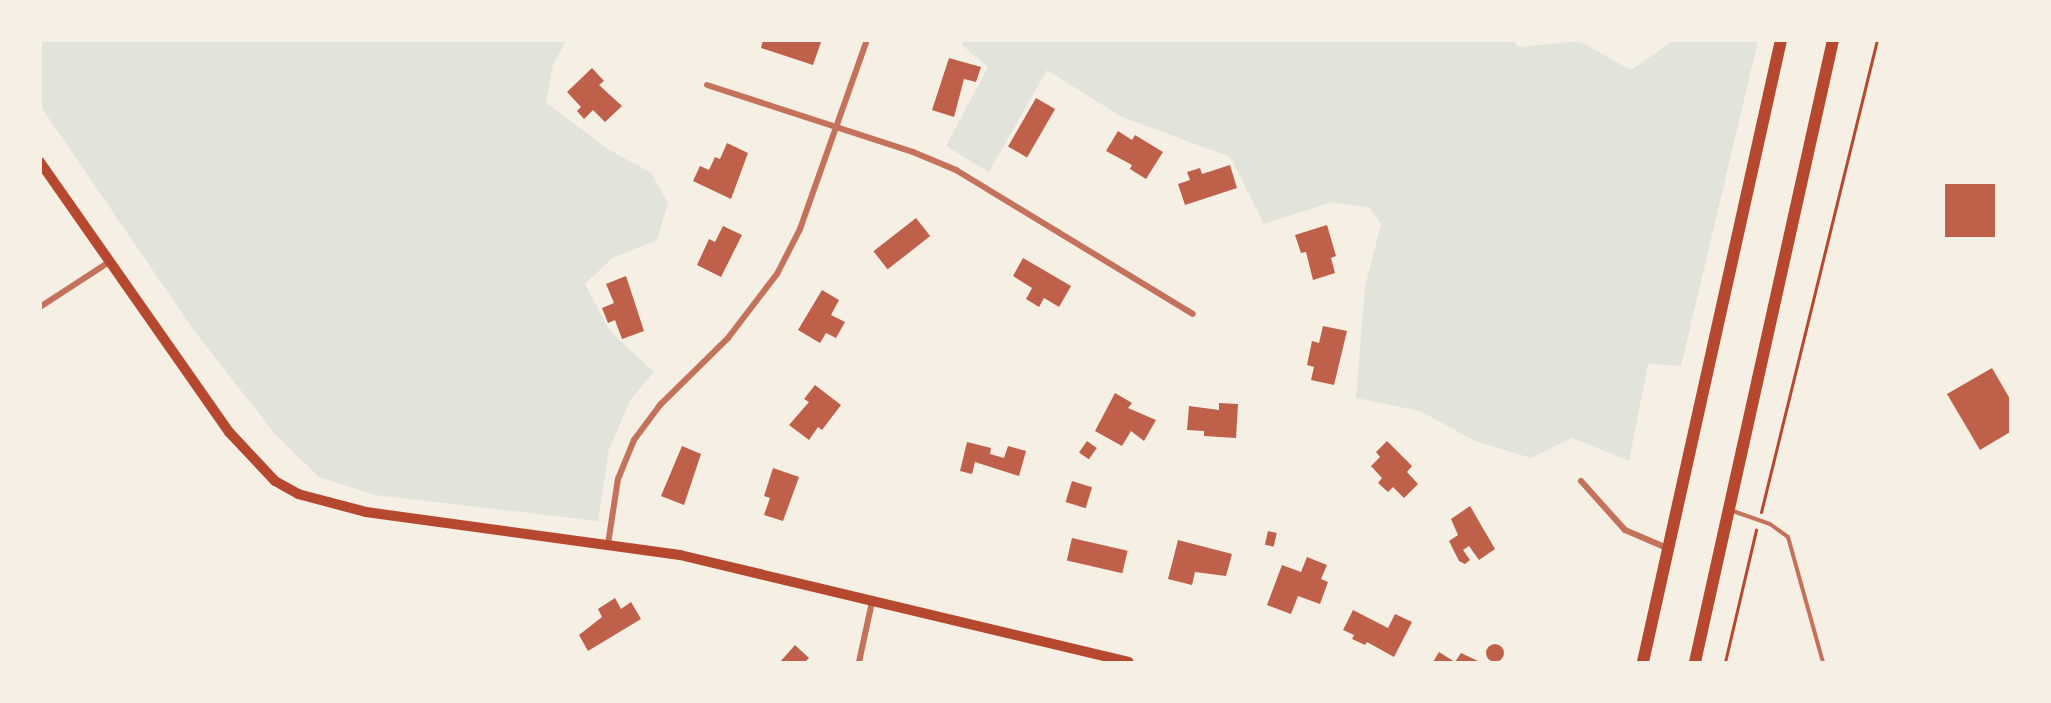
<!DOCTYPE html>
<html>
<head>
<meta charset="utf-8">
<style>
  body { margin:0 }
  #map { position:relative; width:2051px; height:703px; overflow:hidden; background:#f6efe4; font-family:Jost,sans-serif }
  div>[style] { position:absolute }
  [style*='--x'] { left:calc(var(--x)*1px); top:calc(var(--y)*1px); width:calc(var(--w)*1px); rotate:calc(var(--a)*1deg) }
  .green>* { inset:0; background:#e2e4dc }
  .building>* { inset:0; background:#bf614a; transform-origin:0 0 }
  .round { border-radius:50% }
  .path>* { height:3px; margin:-1.5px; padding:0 1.5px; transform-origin:1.5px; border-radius:1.5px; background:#b5482f }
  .service>* { height:4px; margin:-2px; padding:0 2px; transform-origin:2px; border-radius:2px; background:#c5725c }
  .minor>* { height:6px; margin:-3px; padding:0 3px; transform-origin:3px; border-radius:3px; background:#c5725c }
  .primary>* { height:10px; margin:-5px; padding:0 5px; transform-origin:5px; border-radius:5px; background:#b5482f }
  .trunk>* { height:12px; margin:-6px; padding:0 6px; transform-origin:6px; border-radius:6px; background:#b5482f }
  span { translate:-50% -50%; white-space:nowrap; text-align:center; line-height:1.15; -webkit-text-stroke:4.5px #f6efe4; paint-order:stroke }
  .frame { position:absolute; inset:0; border:42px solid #f6efe4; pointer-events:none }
</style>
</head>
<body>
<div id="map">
  <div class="green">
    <div style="clip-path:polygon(40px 41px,566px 41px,553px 64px,546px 102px,606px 148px,651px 173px,668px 203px,657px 240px,612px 258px,585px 284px,610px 331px,654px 372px,631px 399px,609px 449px,598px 521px,375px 495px,319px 477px,275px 434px,195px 332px,41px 107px)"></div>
    <div style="clip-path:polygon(1514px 41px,1519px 47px,1579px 41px,1631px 70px,1673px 41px,1758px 41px,1681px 366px,1648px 364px,1629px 461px,1572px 438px,1531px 458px,1475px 441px,1420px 411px,1356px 398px,1365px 287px,1381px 224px,1370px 208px,1332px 202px,1264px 224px,1230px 157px,1120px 116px,1047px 70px,989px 172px,946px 146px,988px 67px,963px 46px,962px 41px)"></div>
  </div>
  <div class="building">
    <div style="clip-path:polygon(763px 40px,815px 40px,821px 42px,813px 65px,761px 48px)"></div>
    <div style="clip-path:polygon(949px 58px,981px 67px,976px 82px,964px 79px,954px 117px,932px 110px)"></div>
    <div style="clip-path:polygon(592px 68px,604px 81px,599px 85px,622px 106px,605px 122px,593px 110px,584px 119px,577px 111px,581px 107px,567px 92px)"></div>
    <div style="left:1036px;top:98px;width:22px;height:56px;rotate:30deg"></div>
    <div style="clip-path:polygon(1118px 131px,1132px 140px,1135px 135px,1163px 152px,1146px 179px,1130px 169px,1132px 165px,1106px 151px)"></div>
    <div style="clip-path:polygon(727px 143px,748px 153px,731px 199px,693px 181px,700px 166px,709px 170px,715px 157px,720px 159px)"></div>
    <div style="clip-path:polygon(1230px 165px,1237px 188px,1185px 205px,1178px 184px,1190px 180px,1187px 172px,1200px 168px,1202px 174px)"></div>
    <div style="left:1945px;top:184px;width:50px;height:53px"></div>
    <div style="left:916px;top:218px;width:23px;height:54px;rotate:52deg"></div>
    <div style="clip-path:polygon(1327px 225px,1336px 256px,1331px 258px,1335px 273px,1313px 280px,1306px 252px,1301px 253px,1295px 235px)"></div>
    <div style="clip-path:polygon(723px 226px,742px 235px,721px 277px,697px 265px,709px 239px,715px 242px)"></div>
    <div style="clip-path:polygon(1023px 258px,1071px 286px,1059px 307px,1044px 298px,1039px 307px,1026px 299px,1032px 288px,1013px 276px)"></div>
    <div style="clip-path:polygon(626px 276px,644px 331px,622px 339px,615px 320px,608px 323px,602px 308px,614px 303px,606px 284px)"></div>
    <div style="clip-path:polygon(822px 290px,839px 300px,831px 315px,845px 322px,836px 338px,826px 333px,820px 343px,798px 330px)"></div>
    <div style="clip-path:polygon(1323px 326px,1347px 331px,1334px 385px,1311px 380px,1314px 367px,1307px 365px,1312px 341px,1319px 343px)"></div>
    <div style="clip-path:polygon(1992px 368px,2010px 399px,2010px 432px,1980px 450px,1947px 394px)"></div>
    <div style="clip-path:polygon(815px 385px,841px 405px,822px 430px,818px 427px,809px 440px,789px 425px,809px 402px,804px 399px)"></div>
    <div style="clip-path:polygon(1115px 393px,1132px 403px,1128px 408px,1156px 420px,1144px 441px,1131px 431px,1122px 446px,1095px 431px)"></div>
    <div style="clip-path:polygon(1219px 403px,1238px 404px,1236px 438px,1204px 436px,1204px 431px,1187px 430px,1189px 406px,1219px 410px)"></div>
    <div style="left:1087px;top:441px;width:12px;height:14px;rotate:35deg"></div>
    <div style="clip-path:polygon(1387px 441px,1412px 466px,1407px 472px,1418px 484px,1404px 498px,1393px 487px,1388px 492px,1378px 483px,1382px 478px,1371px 466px,1380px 457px,1376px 452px)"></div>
    <div style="clip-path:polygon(967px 442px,991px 448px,990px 454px,1004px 458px,1008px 446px,1026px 451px,1019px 476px,975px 462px,972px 474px,960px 471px)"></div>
    <div style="clip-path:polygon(682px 446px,701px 454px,684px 505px,661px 496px)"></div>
    <div style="clip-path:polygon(773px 468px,799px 477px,783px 521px,764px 515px,770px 498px,764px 496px)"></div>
    <div style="left:1072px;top:481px;width:21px;height:22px;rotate:17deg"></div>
    <div style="clip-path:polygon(1470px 506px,1495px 549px,1479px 560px,1469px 546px,1463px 550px,1470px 560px,1465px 564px,1459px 561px,1449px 541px,1458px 535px,1451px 519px)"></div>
    <div style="left:1268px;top:531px;width:9px;height:14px;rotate:13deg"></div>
    <div style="left:1072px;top:538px;width:57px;height:23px;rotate:13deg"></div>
    <div style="clip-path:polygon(1178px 540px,1232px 554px,1226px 576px,1195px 572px,1192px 585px,1168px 579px)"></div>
    <div style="clip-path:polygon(1307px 557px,1327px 565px,1321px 579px,1328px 582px,1320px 604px,1298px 596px,1291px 614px,1267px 605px,1282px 565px,1301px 572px)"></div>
    <div style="clip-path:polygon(615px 598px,621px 609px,631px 602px,641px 619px,588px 651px,579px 635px,602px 617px,598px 609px)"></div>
    <div style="clip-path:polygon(1353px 610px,1388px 628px,1395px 614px,1412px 622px,1394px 657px,1367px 642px,1365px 645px,1352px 639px,1354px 635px,1343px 630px)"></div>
    <div class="round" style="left:1486px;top:644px;width:18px;height:18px"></div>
    <div style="clip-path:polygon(795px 645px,809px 658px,805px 662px,780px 662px)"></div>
    <div style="clip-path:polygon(1439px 652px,1455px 662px,1461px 653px,1480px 662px,1433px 662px)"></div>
  </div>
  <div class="path">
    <div style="--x:1761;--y:512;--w:486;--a:-76.2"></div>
    <div style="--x:1725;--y:662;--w:136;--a:-76.8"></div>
  </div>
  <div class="service">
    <div style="--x:1730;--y:510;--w:42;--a:19.3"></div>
    <div style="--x:1770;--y:524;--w:22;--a:36"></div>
    <div style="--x:1788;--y:537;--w:130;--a:74.4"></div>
  </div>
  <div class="minor">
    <div style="--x:707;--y:85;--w:217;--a:18"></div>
    <div style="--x:913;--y:152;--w:47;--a:22.7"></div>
    <div style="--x:956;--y:170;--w:277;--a:31.3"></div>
    <div style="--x:40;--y:307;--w:82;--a:-33.1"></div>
    <div style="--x:1581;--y:481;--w:66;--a:48.1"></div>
    <div style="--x:1625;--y:530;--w:46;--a:23.2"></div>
    <div style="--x:608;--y:544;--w:66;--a:-81.3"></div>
    <div style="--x:618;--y:479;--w:42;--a:-67.7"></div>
    <div style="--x:634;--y:440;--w:44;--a:-53.4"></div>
    <div style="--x:660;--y:405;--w:95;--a:-44.6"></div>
    <div style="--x:728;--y:338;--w:81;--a:-52.6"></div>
    <div style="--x:777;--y:274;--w:51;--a:-62.9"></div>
    <div style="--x:800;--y:229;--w:201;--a:-70.5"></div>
    <div style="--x:859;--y:662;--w:61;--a:-77.8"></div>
  </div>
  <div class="primary">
    <div style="--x:40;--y:162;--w:330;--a:55"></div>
    <div style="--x:229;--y:432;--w:67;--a:46.8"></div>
    <div style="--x:275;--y:481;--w:26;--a:29"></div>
    <div style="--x:298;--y:494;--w:70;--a:14.8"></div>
    <div style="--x:366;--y:512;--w:317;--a:7.8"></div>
    <div style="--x:680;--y:555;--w:461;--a:13.4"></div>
  </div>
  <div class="trunk">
    <div style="--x:1643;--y:662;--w:637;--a:-77.49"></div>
    <div style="--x:1695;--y:662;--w:637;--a:-77.49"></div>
  </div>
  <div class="frame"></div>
</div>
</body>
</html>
